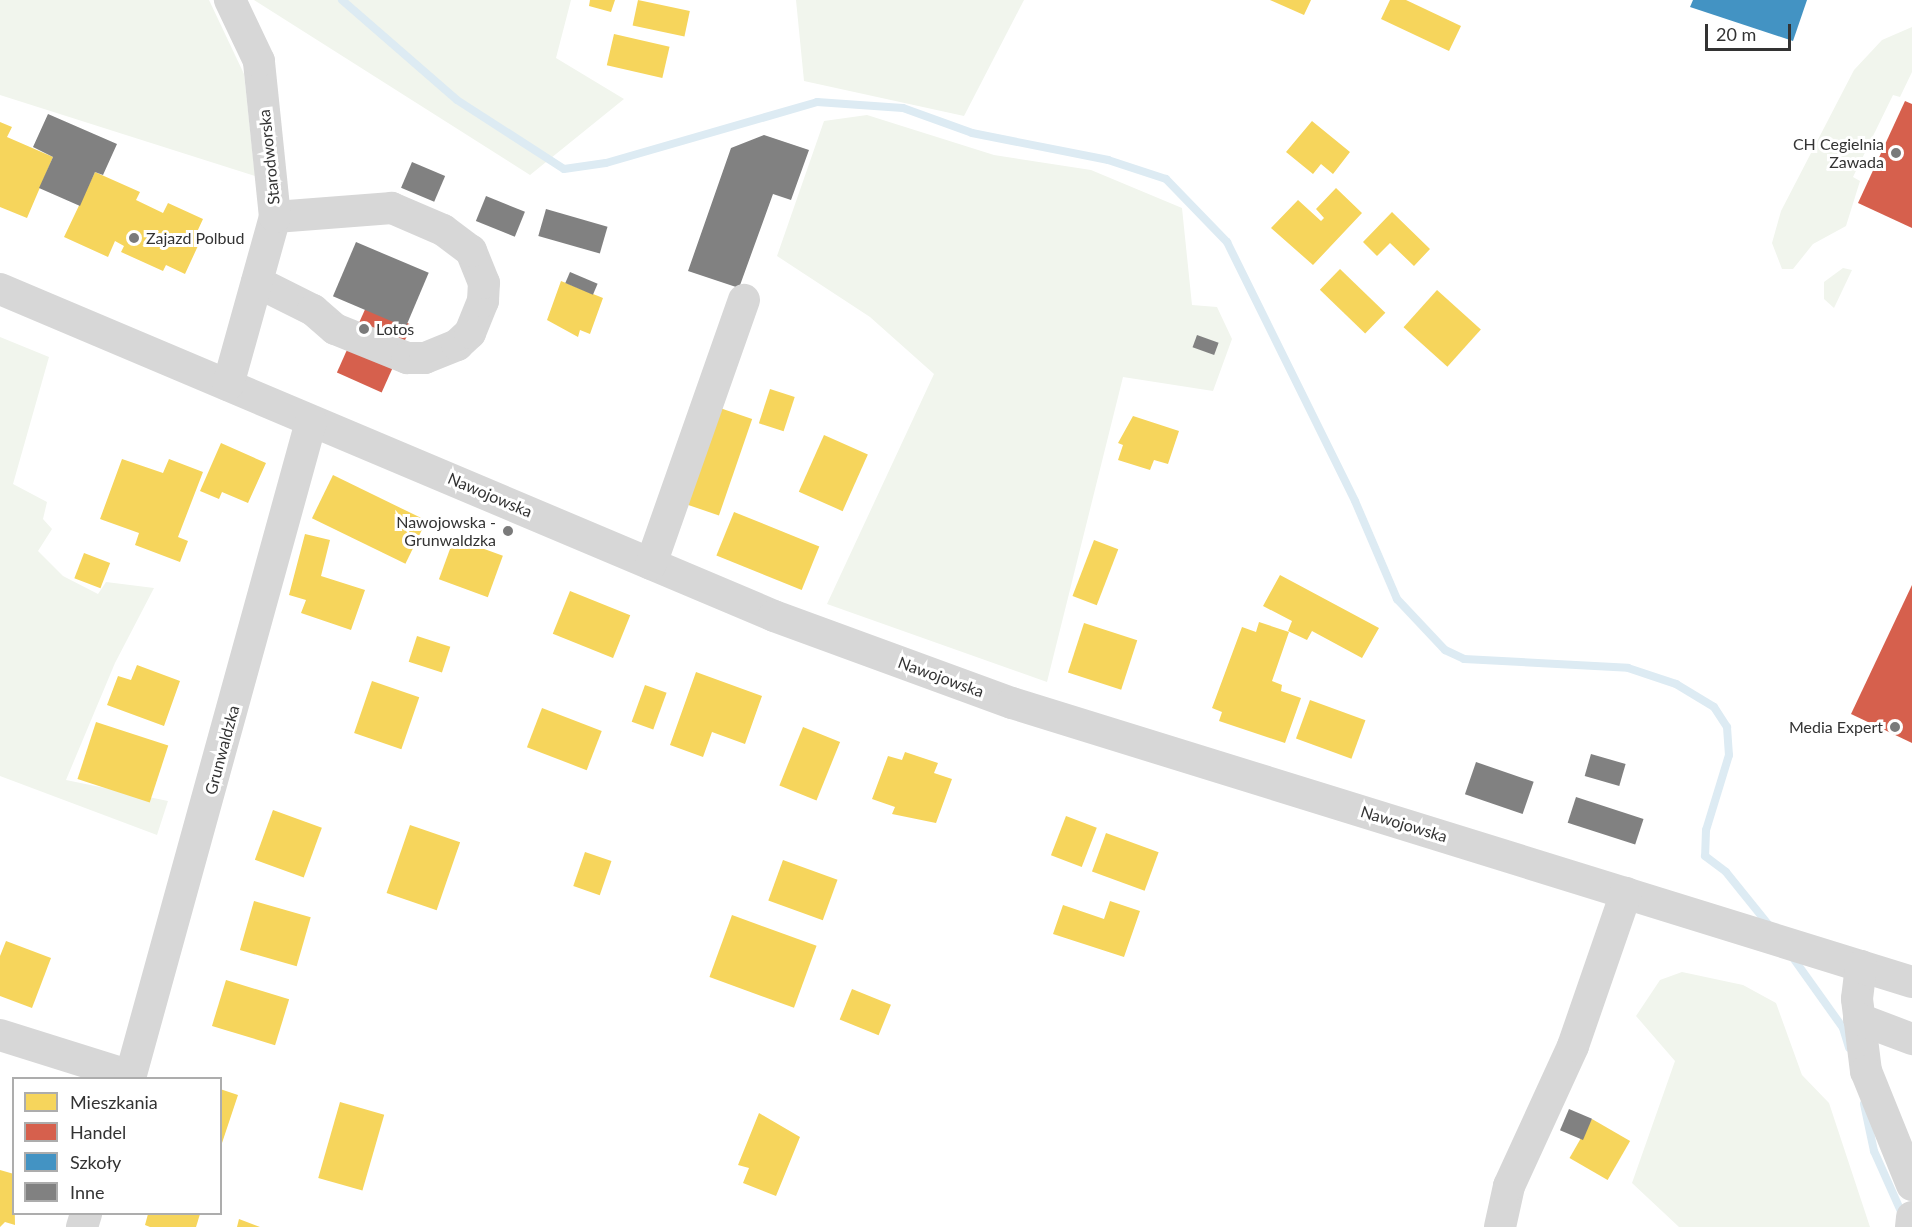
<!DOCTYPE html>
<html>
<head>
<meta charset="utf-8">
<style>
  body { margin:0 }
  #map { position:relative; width:1912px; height:1227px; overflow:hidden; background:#fff; font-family:Lato,sans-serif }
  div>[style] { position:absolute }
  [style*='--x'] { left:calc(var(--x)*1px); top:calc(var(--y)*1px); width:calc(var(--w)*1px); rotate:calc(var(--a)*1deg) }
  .green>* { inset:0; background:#f1f5ed }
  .homes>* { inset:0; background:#f6d55c; transform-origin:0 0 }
  .shops>* { inset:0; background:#d6604d; transform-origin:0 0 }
  .schools>* { inset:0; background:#4393c3 }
  .stream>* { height:8px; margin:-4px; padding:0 4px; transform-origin:4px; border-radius:4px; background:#ddebf3 }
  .building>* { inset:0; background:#818181; transform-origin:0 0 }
  .minor>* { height:32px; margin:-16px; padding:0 16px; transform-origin:16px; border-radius:16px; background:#d7d7d7 }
  .dots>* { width:16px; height:16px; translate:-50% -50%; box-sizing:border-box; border:3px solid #fff; border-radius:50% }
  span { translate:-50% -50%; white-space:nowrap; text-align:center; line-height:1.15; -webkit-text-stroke:6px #fff; paint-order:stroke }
  .poi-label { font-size:16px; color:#333 }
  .right { translate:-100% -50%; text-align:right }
  .left { translate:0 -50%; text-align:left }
  .street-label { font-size:16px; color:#333 }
  .legend { position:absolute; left:12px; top:1077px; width:210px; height:138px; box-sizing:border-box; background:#fff; border:2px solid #adadad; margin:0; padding:8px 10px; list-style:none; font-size:18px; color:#333 }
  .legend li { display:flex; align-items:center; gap:12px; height:30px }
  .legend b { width:30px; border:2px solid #adadad }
  .scale { position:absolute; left:1705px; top:24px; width:86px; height:27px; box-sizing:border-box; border:3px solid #333; border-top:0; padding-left:8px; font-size:18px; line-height:21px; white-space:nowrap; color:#333; -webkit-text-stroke:4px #fff; paint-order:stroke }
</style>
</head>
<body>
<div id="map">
  <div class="green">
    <div style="clip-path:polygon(0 0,209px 0,244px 74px,255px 176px,0 95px)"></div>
    <div style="clip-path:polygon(254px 0,571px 0,556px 58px,624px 99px,530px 175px)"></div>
    <div style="clip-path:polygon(796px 0,1024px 0,964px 116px,804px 81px)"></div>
    <div style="clip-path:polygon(1912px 27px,1912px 72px,1900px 97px,1893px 95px,1853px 177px,1860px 181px,1846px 226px,1813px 244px,1793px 269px,1782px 269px,1772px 243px,1781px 211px,1854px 70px,1882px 40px)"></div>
    <div style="clip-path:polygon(867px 115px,994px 155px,1091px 170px,1182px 208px,1192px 305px,1217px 307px,1232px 339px,1213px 391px,1123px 377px,1047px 682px,827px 604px,934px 374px,870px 317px,777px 256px,824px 121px)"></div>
    <div style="clip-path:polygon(1843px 268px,1852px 270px,1834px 308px,1824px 299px,1824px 282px)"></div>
    <div style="clip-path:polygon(0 337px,49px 357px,13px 484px,47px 502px,43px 519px,52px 529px,38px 551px,63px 576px,98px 594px,106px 582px,154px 588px,115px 663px,66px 780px,168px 801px,157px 835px,0 776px)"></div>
    <div style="clip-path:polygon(1682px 972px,1743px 985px,1776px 1003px,1802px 1075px,1829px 1103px,1870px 1227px,1679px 1227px,1632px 1183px,1675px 1061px,1636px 1016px,1660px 980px)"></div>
  </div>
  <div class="homes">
    <div style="clip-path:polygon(590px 0,615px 0,611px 12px,589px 6px)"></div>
    <div style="left:638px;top:0;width:53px;height:26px;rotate:12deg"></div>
    <div style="clip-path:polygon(1270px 0,1311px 0,1304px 15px)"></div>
    <div style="clip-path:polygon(1390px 0,1406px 0,1461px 26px,1449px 51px,1381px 19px)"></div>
    <div style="left:614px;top:34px;width:57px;height:32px;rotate:13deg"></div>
    <div style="clip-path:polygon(1312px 121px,1350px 152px,1333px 174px,1321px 164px,1313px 174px,1286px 152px)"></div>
    <div style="clip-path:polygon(0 122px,12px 127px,7px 137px,53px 157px,27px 218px,0 207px)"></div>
    <div style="clip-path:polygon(95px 172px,140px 192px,136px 200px,163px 213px,168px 203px,203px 219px,197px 232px,203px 235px,185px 274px,166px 265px,163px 271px,121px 252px,124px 246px,115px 241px,108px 257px,64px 237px)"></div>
    <div style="clip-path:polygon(1336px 188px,1362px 213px,1313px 265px,1271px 228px,1298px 200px,1321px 221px,1324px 218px,1316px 209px)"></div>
    <div style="clip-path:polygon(1392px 212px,1430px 249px,1414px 266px,1390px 243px,1377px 256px,1363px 242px)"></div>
    <div style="left:1340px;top:269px;width:63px;height:29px;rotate:44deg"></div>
    <div style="clip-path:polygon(561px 281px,603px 298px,590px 334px,580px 330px,578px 337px,547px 320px)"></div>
    <div style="left:1437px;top:290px;width:59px;height:50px;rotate:42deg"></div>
    <div style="left:770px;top:389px;width:26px;height:36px;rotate:18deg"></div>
    <div style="left:720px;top:408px;width:34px;height:102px;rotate:19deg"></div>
    <div style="clip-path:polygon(1133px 416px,1179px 431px,1168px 464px,1154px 460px,1150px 470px,1118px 460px,1123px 445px,1118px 443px)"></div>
    <div style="left:824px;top:435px;width:48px;height:62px;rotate:24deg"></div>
    <div style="clip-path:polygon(221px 443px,266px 463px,248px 503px,222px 492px,219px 499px,200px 491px)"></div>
    <div style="clip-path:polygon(122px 459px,163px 473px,169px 459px,203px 472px,178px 537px,188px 541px,180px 562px,135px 545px,139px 533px,100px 519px)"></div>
    <div style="left:333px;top:475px;width:104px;height:48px;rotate:26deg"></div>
    <div style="left:734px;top:512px;width:92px;height:47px;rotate:22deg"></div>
    <div style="clip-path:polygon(305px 534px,330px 540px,321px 576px,365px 590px,351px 630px,301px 613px,306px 600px,289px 595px)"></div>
    <div style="left:454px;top:538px;width:52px;height:44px;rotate:20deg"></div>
    <div style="left:1094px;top:540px;width:26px;height:60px;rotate:21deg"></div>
    <div style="left:84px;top:553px;width:28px;height:27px;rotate:21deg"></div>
    <div style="clip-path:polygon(1280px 575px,1379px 628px,1362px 658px,1312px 631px,1307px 640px,1288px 631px,1292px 621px,1263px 606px)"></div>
    <div style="left:570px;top:591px;width:65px;height:46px;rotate:22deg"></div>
    <div style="clip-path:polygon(1259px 622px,1289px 632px,1272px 681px,1282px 685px,1281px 691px,1301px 698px,1285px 743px,1219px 721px,1222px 712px,1212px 708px,1242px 627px,1256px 632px)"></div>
    <div style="left:1084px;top:623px;width:56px;height:52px;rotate:18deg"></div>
    <div style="left:417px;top:636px;width:35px;height:27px;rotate:18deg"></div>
    <div style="clip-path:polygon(137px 665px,180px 681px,164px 726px,107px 705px,118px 676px,131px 680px)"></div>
    <div style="clip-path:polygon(696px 672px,762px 696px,745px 744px,712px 732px,703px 757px,670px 745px)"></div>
    <div style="left:372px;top:681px;width:50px;height:55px;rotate:19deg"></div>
    <div style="left:645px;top:685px;width:23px;height:39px;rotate:20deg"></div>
    <div style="left:1310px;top:700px;width:59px;height:41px;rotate:20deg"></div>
    <div style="left:542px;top:708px;width:64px;height:42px;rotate:21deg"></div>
    <div style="left:96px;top:722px;width:76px;height:60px;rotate:18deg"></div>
    <div style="left:803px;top:727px;width:40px;height:63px;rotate:22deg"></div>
    <div style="clip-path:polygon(905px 752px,938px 763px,934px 773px,952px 779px,936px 823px,892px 814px,895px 807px,872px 799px,888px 756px,902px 760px)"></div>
    <div style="left:273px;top:810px;width:52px;height:53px;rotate:20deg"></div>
    <div style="left:1066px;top:816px;width:33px;height:42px;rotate:21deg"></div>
    <div style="left:410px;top:825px;width:53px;height:72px;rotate:19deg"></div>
    <div style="left:1106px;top:833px;width:56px;height:41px;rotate:20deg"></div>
    <div style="left:585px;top:852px;width:28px;height:36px;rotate:19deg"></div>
    <div style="left:783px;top:860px;width:58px;height:43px;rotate:20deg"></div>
    <div style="left:254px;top:901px;width:59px;height:51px;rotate:16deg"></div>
    <div style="clip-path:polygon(1110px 901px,1140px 911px,1124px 957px,1053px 934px,1063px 905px,1104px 919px)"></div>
    <div style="left:732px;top:915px;width:90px;height:66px;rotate:20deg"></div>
    <div style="clip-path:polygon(6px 941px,51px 958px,32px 1008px,0 996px,0 956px)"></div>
    <div style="left:226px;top:980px;width:66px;height:48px;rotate:17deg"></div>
    <div style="left:852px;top:989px;width:42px;height:33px;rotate:22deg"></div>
    <div style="clip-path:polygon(220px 1089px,238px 1095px,221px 1146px,220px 1146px)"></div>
    <div style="left:340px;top:1102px;width:46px;height:79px;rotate:16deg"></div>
    <div style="clip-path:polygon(759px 1113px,800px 1137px,776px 1196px,743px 1183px,749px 1168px,738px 1165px)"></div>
    <div style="left:1592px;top:1119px;width:44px;height:45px;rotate:30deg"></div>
    <div style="clip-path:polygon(0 1170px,14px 1174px,15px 1225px,5px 1222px,0 1227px)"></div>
    <div style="clip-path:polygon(148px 1214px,200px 1214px,196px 1227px,150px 1227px,145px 1225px)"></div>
    <div style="clip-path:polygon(239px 1219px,260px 1227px,237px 1227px)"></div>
  </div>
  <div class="shops">
    <div style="clip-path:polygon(1905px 101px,1912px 104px,1912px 228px,1858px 203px)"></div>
    <div style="left:367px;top:305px;width:49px;height:74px;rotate:24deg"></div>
    <div style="clip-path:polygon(1912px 585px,1912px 743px,1851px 714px)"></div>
  </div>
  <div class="schools">
    <div style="clip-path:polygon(1693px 0,1807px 0,1793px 41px,1690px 7px)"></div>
  </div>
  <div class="stream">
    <div style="--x:342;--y:0;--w:152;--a:41"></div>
    <div style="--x:457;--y:100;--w:127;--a:32.8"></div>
    <div style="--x:564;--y:169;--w:42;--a:-8.1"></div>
    <div style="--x:606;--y:163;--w:220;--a:-16.1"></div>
    <div style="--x:817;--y:102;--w:86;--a:4"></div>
    <div style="--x:903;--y:108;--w:73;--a:19.9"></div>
    <div style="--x:972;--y:133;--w:139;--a:11.2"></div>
    <div style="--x:1108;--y:160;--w:61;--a:18.1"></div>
    <div style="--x:1166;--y:179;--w:88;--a:45.9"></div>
    <div style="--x:1227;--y:242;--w:289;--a:63.7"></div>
    <div style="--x:1355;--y:501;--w:107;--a:66.8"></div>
    <div style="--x:1397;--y:599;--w:70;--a:46.7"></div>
    <div style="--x:1445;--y:650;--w:21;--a:25"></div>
    <div style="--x:1464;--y:659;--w:164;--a:3.1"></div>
    <div style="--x:1628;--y:668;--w:51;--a:18.4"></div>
    <div style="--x:1676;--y:684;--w:44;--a:31.2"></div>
    <div style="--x:1714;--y:707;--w:24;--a:57"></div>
    <div style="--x:1727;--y:727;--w:28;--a:86"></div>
    <div style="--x:1729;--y:755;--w:78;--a:107"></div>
    <div style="--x:1706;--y:830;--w:26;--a:92"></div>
    <div style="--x:1705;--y:856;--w:26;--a:37"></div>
    <div style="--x:1726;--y:872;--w:72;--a:51.2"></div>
    <div style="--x:1791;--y:955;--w:90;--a:54.5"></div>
    <div style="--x:1843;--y:1028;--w:21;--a:73"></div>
    <div style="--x:1864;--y:1104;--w:48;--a:78"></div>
    <div style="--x:1874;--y:1151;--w:73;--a:65.9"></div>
  </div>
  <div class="building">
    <div style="clip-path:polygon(48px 114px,117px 144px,103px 175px,95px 172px,80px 206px,39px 188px,53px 157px,33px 147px)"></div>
    <div style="clip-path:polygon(764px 135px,809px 150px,791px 200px,773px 194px,739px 288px,688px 271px,731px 148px)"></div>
    <div style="left:412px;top:162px;width:36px;height:28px;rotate:23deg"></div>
    <div style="left:486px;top:196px;width:42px;height:27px;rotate:22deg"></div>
    <div style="left:546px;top:209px;width:64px;height:28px;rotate:16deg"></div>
    <div style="left:356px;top:242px;width:79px;height:59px;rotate:23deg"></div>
    <div style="left:570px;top:272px;width:30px;height:12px;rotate:23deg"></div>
    <div style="left:1197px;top:335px;width:23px;height:13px;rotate:20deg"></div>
    <div style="left:1591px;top:754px;width:36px;height:23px;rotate:16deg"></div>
    <div style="left:1476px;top:762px;width:61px;height:34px;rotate:19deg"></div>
    <div style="left:1576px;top:797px;width:71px;height:27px;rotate:18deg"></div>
    <div style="left:1569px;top:1109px;width:25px;height:23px;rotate:23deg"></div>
  </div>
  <div class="minor">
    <div style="--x:257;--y:282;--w:63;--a:26.6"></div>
    <div style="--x:313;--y:310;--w:29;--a:41"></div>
    <div style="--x:335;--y:329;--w:78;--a:21.9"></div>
    <div style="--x:407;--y:358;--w:18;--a:0"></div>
    <div style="--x:425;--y:358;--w:35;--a:-22"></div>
    <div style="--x:457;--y:345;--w:18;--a:-43"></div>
    <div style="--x:470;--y:333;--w:35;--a:-68"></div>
    <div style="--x:483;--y:301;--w:18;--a:-87"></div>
    <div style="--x:484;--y:283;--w:35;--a:-112"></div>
    <div style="--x:471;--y:251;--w:35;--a:-143"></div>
    <div style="--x:443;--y:230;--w:56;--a:-156.7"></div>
    <div style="--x:392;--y:208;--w:117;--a:175.6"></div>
    <div style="--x:0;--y:289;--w:840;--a:22.9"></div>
    <div style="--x:774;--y:616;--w:253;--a:20.1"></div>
    <div style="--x:1012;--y:703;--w:942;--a:17.22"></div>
    <div style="--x:228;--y:385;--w:174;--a:-74.4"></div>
    <div style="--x:275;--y:217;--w:157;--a:-95.9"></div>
    <div style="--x:259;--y:61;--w:68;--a:-115.4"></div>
    <div style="--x:651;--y:564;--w:280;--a:-70.6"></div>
    <div style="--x:1861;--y:966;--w:33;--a:97"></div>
    <div style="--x:1857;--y:999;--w:73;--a:82.9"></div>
    <div style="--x:1866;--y:1071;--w:123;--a:68"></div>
    <div style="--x:1859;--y:1019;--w:57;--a:20.7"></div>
    <div style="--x:0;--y:1035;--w:137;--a:17.4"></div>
    <div style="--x:130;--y:1078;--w:681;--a:-74.58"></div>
    <div style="--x:82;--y:1227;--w:14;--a:-73"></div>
    <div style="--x:1500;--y:1227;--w:42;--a:-77.6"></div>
    <div style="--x:1509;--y:1186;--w:154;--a:-65.4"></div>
    <div style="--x:1573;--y:1046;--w:162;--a:-70.9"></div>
    <div style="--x:1911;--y:1227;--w:10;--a:-84"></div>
  </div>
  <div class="dots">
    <div style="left:1896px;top:153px;background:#7a7a7a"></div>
    <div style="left:134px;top:238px;background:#7a7a7a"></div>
    <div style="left:364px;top:329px;background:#7a7a7a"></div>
    <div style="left:508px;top:531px;background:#7a7a7a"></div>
    <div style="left:1895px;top:727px;background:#7a7a7a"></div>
  </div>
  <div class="poi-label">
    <span class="right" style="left:1884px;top:153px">CH Cegielnia<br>Zawada</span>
    <span class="left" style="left:146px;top:238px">Zajazd Polbud</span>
    <span class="left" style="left:376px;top:329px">Lotos</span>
    <span class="right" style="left:496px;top:531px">Nawojowska -<br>Grunwaldzka</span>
    <span class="right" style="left:1883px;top:727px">Media Expert</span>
  </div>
  <div class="street-label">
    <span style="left:269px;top:157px;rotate:-96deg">Starodworska</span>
    <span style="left:490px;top:495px;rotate:23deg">Nawojowska</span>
    <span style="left:941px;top:677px;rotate:20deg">Nawojowska</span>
    <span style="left:222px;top:750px;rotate:-75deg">Grunwaldzka</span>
    <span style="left:1404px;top:824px;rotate:17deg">Nawojowska</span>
  </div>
  <ul class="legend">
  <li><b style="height:16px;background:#f6d55c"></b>Mieszkania</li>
  <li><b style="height:16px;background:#d6604d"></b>Handel</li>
  <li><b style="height:16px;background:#4393c3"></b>Szkoły</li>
  <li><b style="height:16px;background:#818181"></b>Inne</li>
  </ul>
  <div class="scale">20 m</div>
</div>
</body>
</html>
